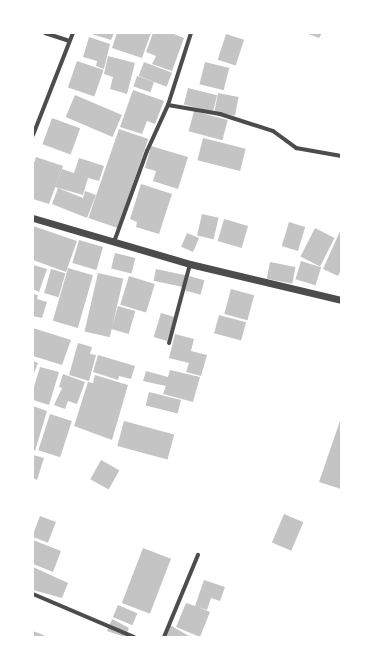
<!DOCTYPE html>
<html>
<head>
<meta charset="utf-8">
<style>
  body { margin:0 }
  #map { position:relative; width:374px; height:670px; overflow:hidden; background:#fff; font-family:"PT Sans",sans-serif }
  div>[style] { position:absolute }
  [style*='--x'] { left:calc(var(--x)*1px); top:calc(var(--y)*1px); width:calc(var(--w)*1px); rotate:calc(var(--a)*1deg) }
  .building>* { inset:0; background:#c4c4c4; transform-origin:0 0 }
  .minor>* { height:4px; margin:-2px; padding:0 2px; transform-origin:2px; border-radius:2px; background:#4c4c4c }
  .tertiary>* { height:7px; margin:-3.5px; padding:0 3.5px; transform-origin:3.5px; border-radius:3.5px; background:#4c4c4c }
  span { translate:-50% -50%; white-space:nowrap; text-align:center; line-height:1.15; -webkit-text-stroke:4px #fff; paint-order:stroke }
  .frame { position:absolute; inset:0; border:34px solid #fff; pointer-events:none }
</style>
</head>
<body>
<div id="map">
  <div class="building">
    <div style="clip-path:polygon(89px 33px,114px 33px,111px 40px)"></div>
    <div style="clip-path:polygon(117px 33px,151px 33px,142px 58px,112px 48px)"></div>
    <div style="clip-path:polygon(153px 33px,171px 33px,184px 38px,172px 71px,152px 64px,156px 56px,146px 52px)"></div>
    <div style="clip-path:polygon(306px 33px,322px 33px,319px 38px)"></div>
    <div style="left:226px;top:34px;width:19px;height:27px;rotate:18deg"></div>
    <div style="clip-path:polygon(89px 37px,110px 44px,104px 69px,96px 66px,97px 61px,83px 57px)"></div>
    <div style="clip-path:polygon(108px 56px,135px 63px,127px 94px,110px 89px,113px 77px,104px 74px)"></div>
    <div style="left:77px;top:61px;width:28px;height:28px;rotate:19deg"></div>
    <div style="left:144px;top:62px;width:30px;height:15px;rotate:21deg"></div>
    <div style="left:205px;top:62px;width:25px;height:23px;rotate:14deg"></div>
    <div style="left:137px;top:76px;width:18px;height:11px;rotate:19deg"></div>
    <div style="left:188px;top:88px;width:30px;height:17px;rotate:14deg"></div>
    <div style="clip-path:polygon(133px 90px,164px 101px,155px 124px,147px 121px,142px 134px,120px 127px)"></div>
    <div style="left:218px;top:93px;width:21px;height:19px;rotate:11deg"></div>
    <div style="left:75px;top:95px;width:51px;height:24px;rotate:23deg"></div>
    <div style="left:194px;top:111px;width:35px;height:21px;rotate:15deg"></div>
    <div style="left:52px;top:118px;width:30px;height:28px;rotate:20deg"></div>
    <div style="left:119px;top:129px;width:31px;height:94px;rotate:19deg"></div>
    <div style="left:203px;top:138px;width:44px;height:23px;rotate:14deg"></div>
    <div style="clip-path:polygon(151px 146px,188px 157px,178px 189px,153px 181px,156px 171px,145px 168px)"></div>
    <div style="clip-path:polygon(36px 157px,63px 166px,49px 204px,33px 199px,33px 166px)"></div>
    <div style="clip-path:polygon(79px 158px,104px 166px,99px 181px,88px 178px,83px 195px,55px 187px,62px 169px,74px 173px)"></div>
    <div style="clip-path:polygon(141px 184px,172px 194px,159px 234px,136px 227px,137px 222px,130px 219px)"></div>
    <div style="clip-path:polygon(58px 188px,83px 198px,85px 191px,96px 195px,87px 218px,52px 204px)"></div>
    <div style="left:202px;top:214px;width:17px;height:22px;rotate:13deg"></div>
    <div style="left:224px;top:219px;width:25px;height:23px;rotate:16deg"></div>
    <div style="left:289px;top:222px;width:17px;height:25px;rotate:17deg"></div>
    <div style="clip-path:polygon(33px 226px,77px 241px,66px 272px,33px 260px)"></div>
    <div style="left:315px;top:228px;width:22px;height:32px;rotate:27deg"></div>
    <div style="clip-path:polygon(341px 229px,341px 270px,338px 276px,323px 269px)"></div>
    <div style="left:187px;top:233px;width:13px;height:15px;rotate:23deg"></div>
    <div style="left:79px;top:240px;width:25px;height:24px;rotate:16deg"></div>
    <div style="left:115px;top:253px;width:21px;height:16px;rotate:14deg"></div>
    <div style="left:301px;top:261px;width:21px;height:19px;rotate:17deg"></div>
    <div style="left:270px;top:262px;width:26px;height:17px;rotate:11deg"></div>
    <div style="clip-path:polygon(33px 265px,47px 269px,39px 292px,33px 289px)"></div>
    <div style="left:68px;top:268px;width:26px;height:55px;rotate:16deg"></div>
    <div style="left:51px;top:269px;width:15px;height:25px;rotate:16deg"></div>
    <div style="left:156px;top:269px;width:30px;height:12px;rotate:12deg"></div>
    <div style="left:98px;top:273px;width:26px;height:60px;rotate:13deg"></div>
    <div style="left:129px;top:276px;width:27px;height:30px;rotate:17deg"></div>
    <div style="left:189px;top:276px;width:16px;height:15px;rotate:15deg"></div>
    <div style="left:231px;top:289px;width:24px;height:26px;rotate:15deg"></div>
    <div style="clip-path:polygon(33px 294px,38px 295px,37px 299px,47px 302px,42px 318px,33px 316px)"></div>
    <div style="left:118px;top:306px;width:18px;height:24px;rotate:16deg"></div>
    <div style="left:161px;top:313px;width:14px;height:25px;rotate:17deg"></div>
    <div style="left:219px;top:315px;width:28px;height:19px;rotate:15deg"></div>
    <div style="clip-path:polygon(33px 328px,71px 340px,62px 365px,33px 356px)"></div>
    <div style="clip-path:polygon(175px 334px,194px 339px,191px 351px,207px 355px,201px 376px,186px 372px,189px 363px,169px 358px)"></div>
    <div style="clip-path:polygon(78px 343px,92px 347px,90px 354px,96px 355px,89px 381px,69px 375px)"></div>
    <div style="clip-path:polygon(98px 355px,135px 366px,131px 379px,119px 376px,118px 380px,93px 372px)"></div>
    <div style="clip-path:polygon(33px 361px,38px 363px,34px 373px,33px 373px)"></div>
    <div style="clip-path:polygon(40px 367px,59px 372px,49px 405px,33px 400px,33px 390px)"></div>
    <div style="clip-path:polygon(170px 370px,200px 377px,193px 402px,163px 394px,166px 386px,143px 381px,146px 371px,168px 377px)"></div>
    <div style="clip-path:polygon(63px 374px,85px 382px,77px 404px,68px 401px,65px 409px,54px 405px,62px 388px,59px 387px)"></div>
    <div style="clip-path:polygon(95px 375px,128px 385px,112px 440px,74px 426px,88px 382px,93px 383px)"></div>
    <div style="left:149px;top:392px;width:33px;height:14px;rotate:14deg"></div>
    <div style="clip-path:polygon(33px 406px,47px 411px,35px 451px,33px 450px)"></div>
    <div style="left:50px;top:414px;width:23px;height:38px;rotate:18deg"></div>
    <div style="clip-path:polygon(341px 418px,341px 489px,319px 482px)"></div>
    <div style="left:124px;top:421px;width:52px;height:26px;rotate:15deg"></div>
    <div style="clip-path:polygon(33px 455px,44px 458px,37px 480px,33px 478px)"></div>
    <div style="left:101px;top:460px;width:21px;height:22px;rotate:29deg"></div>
    <div style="left:284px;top:514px;width:21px;height:31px;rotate:23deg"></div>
    <div style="left:40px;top:516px;width:17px;height:22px;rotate:21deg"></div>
    <div style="clip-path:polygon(33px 540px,61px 551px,53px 572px,33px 564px)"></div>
    <div style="left:143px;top:548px;width:30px;height:59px;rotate:21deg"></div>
    <div style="clip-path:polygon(33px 567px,68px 583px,62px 598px,33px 590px)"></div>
    <div style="clip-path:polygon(204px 580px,225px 587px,220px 601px,211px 598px,207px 610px,198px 607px,210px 612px,200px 637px,176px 627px,186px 603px,195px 606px)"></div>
    <div style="left:118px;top:605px;width:21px;height:13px;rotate:23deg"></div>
    <div style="clip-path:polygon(112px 619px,129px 628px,125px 637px,107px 631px)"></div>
    <div style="clip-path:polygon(170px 625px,189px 636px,189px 637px,162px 637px)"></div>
    <div style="clip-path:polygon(33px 631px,41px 634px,47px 637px,33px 637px)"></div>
  </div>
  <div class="minor">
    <div style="--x:45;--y:33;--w:25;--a:18"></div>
    <div style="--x:168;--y:105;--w:53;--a:9.8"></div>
    <div style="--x:220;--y:114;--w:56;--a:17.8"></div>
    <div style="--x:273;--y:131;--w:29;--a:36"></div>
    <div style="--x:296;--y:148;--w:46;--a:10.1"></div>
    <div style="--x:33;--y:135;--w:110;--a:-68.6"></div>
    <div style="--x:114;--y:242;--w:97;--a:-70.1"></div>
    <div style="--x:147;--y:151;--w:51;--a:-65.5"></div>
    <div style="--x:168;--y:105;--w:76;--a:-72.3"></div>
    <div style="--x:169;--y:343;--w:82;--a:-75.1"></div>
    <div style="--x:33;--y:594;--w:110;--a:23.1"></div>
    <div style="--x:164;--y:637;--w:89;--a:-67.5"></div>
  </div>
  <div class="tertiary">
    <div style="--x:33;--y:218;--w:164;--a:16.3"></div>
    <div style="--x:190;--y:264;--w:155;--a:13.4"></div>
  </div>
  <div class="frame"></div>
</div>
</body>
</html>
